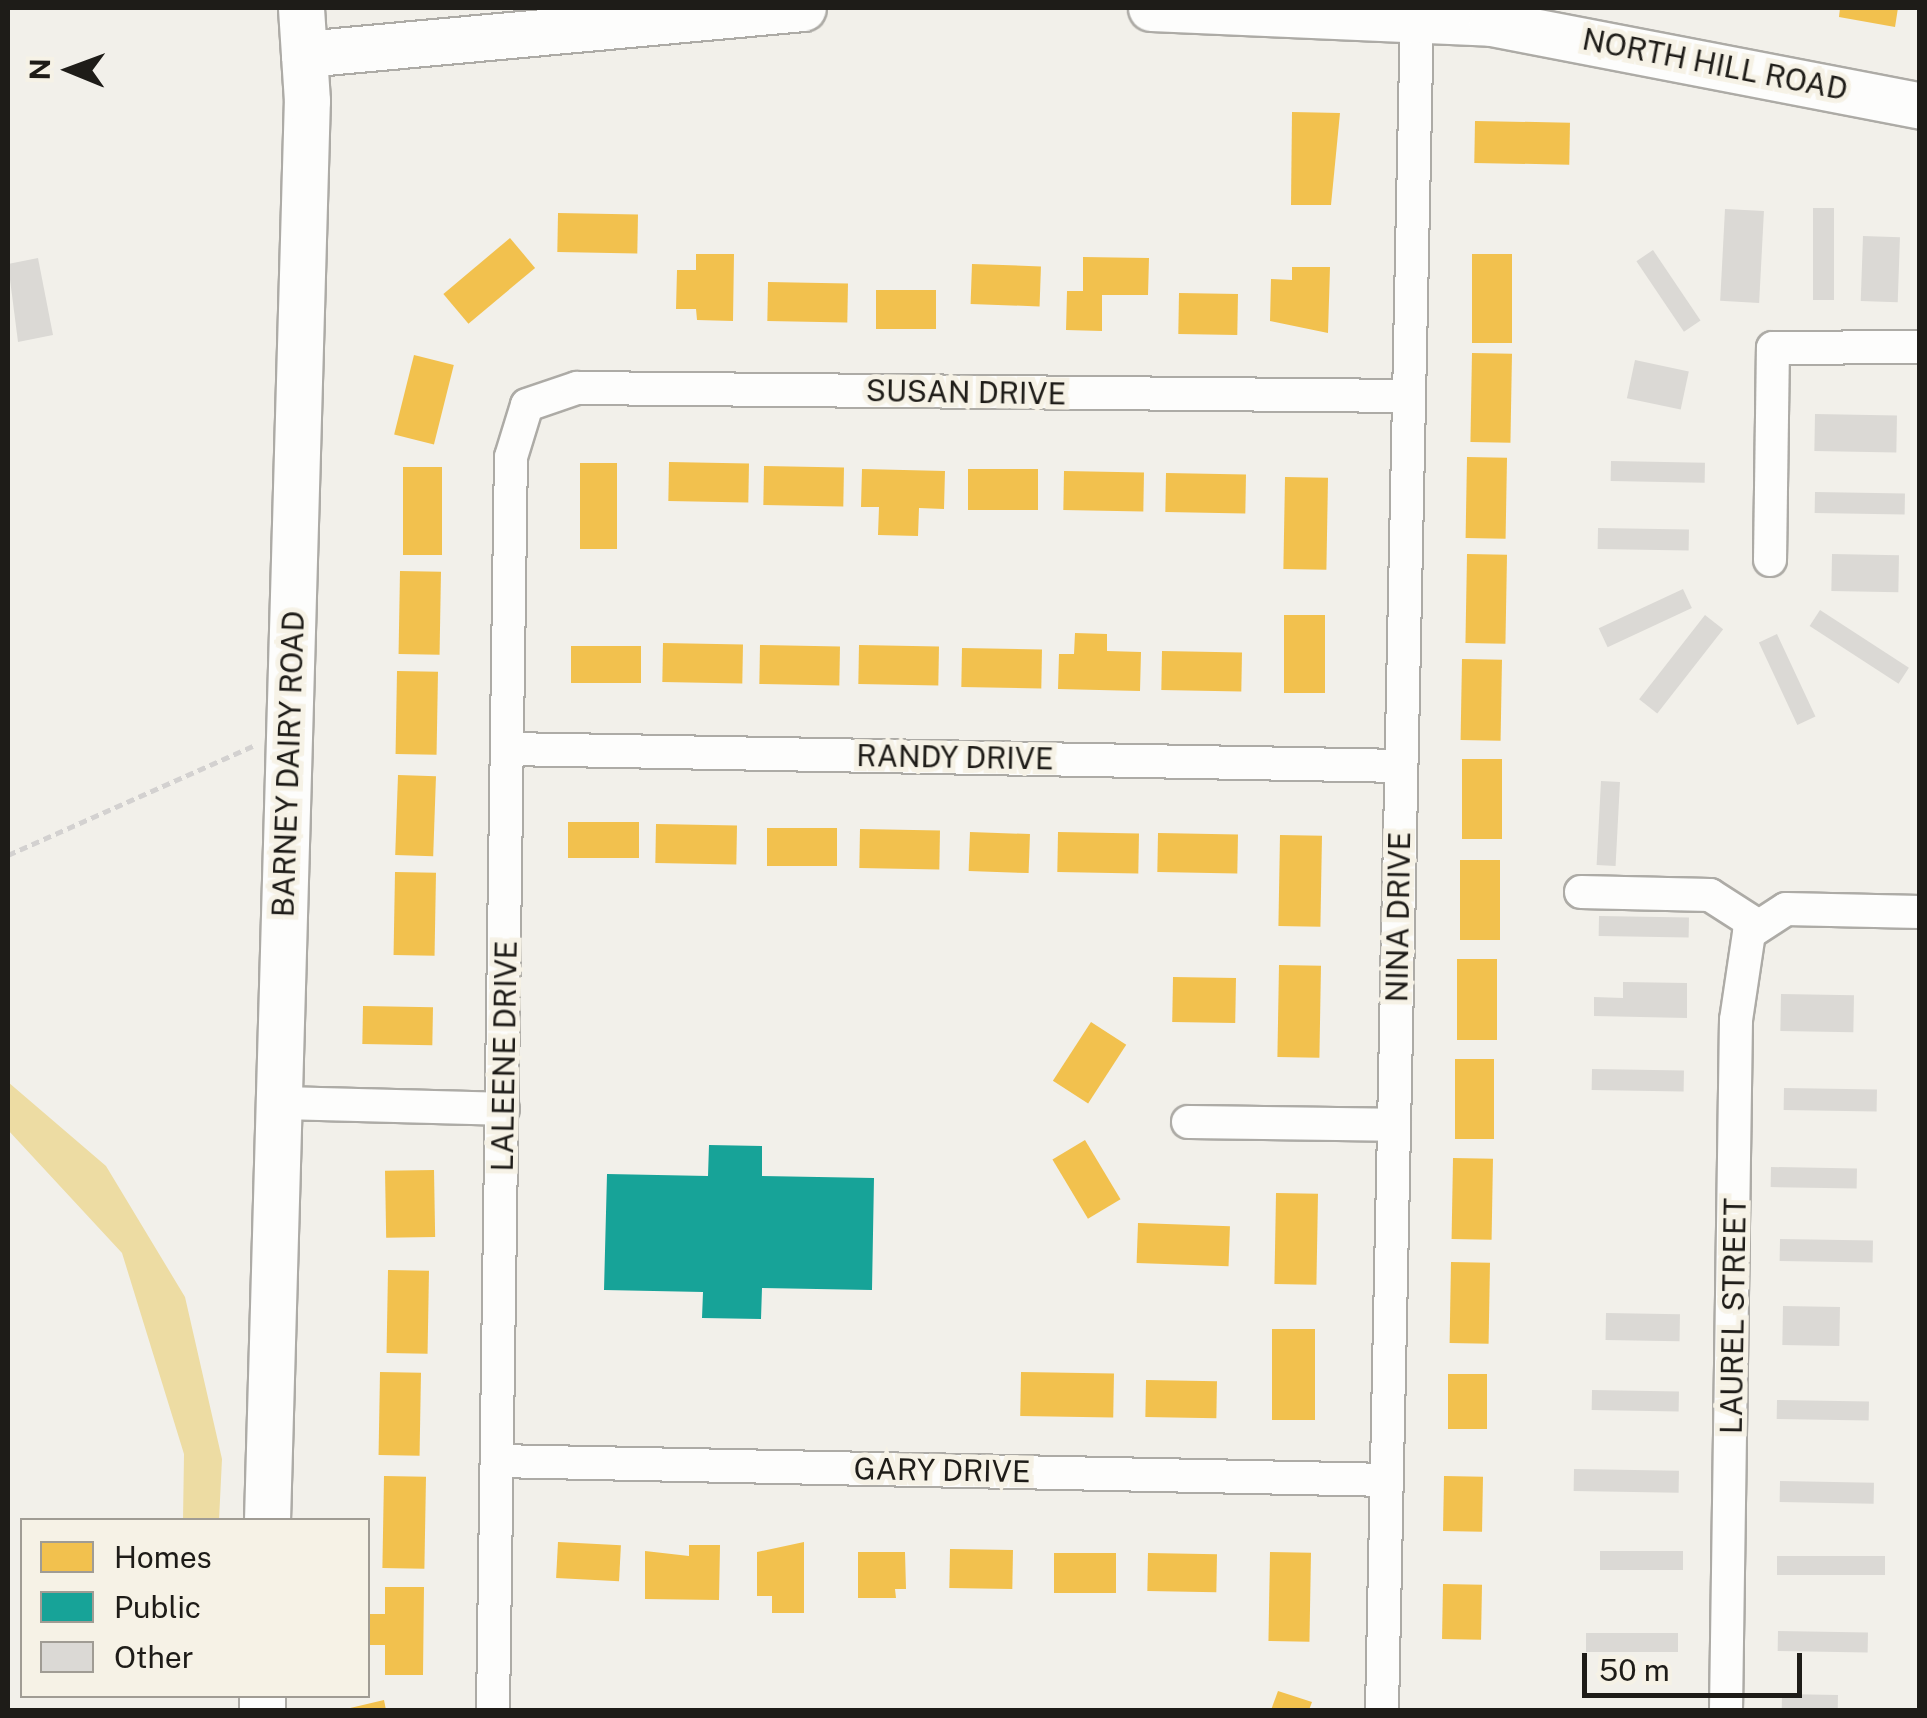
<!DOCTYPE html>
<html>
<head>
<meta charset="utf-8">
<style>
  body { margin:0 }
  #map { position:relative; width:1927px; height:1718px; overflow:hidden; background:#f2f0ea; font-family:"Public Sans",sans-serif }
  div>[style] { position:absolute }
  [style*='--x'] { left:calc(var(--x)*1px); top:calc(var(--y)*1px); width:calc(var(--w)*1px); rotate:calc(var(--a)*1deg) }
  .water>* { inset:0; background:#eddca3 }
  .homes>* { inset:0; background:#f2c14e; transform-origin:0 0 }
  .public>* { inset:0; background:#17a398 }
  .building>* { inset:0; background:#dbd9d5; transform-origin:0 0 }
  .path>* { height:5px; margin-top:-2.5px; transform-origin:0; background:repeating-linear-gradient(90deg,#d3d1d0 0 8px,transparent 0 13px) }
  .roads { filter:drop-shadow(2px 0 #adaba6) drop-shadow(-2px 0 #adaba6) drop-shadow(0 2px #adaba6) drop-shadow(0 -2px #adaba6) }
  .street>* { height:32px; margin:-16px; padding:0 16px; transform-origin:16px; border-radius:16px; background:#fdfdfc }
  .secondary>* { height:45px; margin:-22.5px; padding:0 22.5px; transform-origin:22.5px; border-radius:22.5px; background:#fdfdfc }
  span { translate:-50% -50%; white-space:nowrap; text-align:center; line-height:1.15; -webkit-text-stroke:10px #f6f2e6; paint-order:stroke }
  .street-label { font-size:30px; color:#1e1c18 }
  .frame { position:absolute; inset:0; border:10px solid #1e1c18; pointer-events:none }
  .legend { position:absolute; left:20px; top:1518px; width:350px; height:180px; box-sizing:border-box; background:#f6f2e6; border:2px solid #a09c94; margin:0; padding:12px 18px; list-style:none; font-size:30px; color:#1e1c18 }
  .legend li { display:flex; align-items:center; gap:20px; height:50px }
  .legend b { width:50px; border:2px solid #a09c94 }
  .north { position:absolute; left:20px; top:20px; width:100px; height:100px; -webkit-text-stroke:8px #f6f2e6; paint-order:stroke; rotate:271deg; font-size:28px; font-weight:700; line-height:40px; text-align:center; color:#1e1c18 }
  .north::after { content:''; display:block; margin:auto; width:35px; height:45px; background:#1e1c18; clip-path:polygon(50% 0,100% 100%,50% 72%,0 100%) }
  .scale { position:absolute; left:1582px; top:1653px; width:220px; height:45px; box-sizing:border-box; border:5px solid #1e1c18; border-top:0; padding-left:12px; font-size:30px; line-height:35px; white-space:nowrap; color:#1e1c18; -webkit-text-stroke:8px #f6f2e6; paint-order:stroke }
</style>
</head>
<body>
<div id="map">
  <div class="water">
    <div style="clip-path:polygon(8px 1082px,106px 1166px,185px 1297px,222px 1459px,219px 1520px,183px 1520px,184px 1454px,122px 1253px,8px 1130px)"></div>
  </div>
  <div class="homes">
    <div style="clip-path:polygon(1840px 8px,1898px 8px,1895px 27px,1839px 17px)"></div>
    <div style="clip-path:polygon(1292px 112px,1340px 113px,1331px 205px,1291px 205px)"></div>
    <div style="left:1475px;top:121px;width:95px;height:42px;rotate:1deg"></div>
    <div style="left:558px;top:213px;width:80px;height:39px;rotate:1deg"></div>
    <div style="left:510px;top:238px;width:39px;height:87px;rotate:50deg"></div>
    <div style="clip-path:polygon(696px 254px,734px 254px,733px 321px,697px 320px,696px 309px,676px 309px,677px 270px,696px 270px)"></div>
    <div style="left:1472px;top:254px;width:40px;height:89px"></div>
    <div style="clip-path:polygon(1083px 257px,1149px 258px,1148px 295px,1102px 295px,1102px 331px,1066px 330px,1067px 291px,1083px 291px)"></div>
    <div style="left:972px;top:264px;width:69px;height:40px;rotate:2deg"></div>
    <div style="clip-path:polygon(1292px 267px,1330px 267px,1328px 333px,1270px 321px,1271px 279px,1292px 280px)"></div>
    <div style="left:768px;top:282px;width:80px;height:39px;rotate:1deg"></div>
    <div style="left:876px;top:290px;width:60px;height:39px"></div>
    <div style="left:1179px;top:293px;width:59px;height:41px;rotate:1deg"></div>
    <div style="left:1472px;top:353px;width:40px;height:89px;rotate:1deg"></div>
    <div style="left:414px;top:355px;width:41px;height:82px;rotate:14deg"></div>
    <div style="left:1467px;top:457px;width:40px;height:81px;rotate:1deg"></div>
    <div style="left:669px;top:462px;width:80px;height:39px;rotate:1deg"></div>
    <div style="left:580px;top:463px;width:37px;height:86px"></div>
    <div style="left:764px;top:466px;width:80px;height:39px;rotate:1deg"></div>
    <div style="left:403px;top:467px;width:39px;height:88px"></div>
    <div style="clip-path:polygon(862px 469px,945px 471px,944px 509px,919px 508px,918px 536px,878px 535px,879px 507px,861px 507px)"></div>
    <div style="left:968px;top:469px;width:70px;height:41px"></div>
    <div style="left:1064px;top:471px;width:80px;height:39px;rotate:1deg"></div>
    <div style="left:1166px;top:473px;width:80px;height:39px;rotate:1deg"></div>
    <div style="left:1285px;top:477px;width:43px;height:92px;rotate:1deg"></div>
    <div style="left:1467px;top:554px;width:40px;height:89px;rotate:1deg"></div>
    <div style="left:400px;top:571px;width:41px;height:83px;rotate:1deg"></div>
    <div style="left:1284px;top:615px;width:41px;height:78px"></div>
    <div style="clip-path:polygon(1075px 633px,1107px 634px,1107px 651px,1141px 652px,1140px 691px,1058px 689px,1059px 654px,1074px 654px)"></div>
    <div style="left:663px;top:643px;width:80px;height:39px;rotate:1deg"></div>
    <div style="left:760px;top:645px;width:80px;height:39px;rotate:1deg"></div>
    <div style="left:859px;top:645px;width:80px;height:39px;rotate:1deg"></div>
    <div style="left:571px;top:646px;width:70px;height:37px"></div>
    <div style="left:962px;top:648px;width:80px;height:39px;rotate:1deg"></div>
    <div style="left:1162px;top:651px;width:80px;height:39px;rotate:1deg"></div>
    <div style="left:1462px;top:659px;width:40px;height:81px;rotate:1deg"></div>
    <div style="left:397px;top:671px;width:41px;height:83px;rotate:1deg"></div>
    <div style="left:1462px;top:759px;width:40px;height:80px"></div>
    <div style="left:398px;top:775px;width:38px;height:80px;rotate:2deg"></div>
    <div style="left:568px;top:822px;width:71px;height:36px"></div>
    <div style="left:656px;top:824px;width:81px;height:39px;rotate:1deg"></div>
    <div style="left:767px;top:828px;width:70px;height:38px"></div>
    <div style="left:860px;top:829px;width:80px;height:39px;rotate:1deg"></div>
    <div style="left:970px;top:832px;width:60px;height:39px;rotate:2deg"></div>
    <div style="left:1058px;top:832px;width:81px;height:40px;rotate:1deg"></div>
    <div style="left:1158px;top:833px;width:80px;height:39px;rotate:1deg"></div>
    <div style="left:1280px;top:835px;width:42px;height:91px;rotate:1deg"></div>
    <div style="left:1460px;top:860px;width:40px;height:80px"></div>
    <div style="left:395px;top:872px;width:41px;height:83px;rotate:1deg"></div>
    <div style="left:1457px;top:959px;width:40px;height:81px"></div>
    <div style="left:1279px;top:965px;width:42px;height:92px;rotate:1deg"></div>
    <div style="left:1173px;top:977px;width:63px;height:45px;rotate:1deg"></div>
    <div style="left:363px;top:1006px;width:70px;height:38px;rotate:1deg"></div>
    <div style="left:1091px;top:1022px;width:42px;height:70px;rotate:33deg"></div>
    <div style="left:1455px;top:1059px;width:39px;height:80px"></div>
    <div style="left:1085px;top:1140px;width:69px;height:38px;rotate:59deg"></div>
    <div style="left:1453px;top:1158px;width:40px;height:81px;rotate:1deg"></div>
    <div style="left:434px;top:1170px;width:67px;height:49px;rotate:89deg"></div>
    <div style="left:1276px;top:1193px;width:42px;height:91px;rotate:1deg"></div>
    <div style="left:1138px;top:1223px;width:92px;height:40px;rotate:2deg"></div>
    <div style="left:1451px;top:1262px;width:39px;height:81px;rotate:1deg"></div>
    <div style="left:388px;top:1270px;width:41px;height:83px;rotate:1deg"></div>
    <div style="left:1272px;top:1329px;width:43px;height:91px"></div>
    <div style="left:380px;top:1372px;width:41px;height:83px;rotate:1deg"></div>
    <div style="left:1021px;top:1372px;width:93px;height:44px;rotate:1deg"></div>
    <div style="left:1448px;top:1374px;width:39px;height:55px"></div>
    <div style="left:1146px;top:1380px;width:71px;height:37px;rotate:1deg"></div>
    <div style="left:384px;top:1476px;width:42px;height:92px;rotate:1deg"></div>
    <div style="left:1444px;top:1476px;width:39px;height:55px;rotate:1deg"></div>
    <div style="left:558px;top:1542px;width:63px;height:36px;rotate:3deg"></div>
    <div style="clip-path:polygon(804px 1542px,804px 1613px,772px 1613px,772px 1596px,757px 1596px,757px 1552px)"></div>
    <div style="clip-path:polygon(689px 1545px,720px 1545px,719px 1600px,645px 1599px,645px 1551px,689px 1556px)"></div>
    <div style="left:950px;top:1549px;width:63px;height:39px;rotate:1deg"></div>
    <div style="clip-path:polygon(858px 1552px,905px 1552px,906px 1589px,895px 1589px,896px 1598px,858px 1598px)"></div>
    <div style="left:1270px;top:1552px;width:41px;height:89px;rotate:1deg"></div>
    <div style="left:1054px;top:1553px;width:62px;height:40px"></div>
    <div style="left:1148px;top:1553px;width:69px;height:38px;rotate:1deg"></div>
    <div style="left:1443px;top:1584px;width:39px;height:55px;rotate:1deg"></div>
    <div style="clip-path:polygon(385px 1587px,424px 1587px,423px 1675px,385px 1675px,385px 1645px,368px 1645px,368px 1614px,385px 1614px)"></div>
    <div style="clip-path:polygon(1278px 1691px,1312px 1702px,1309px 1710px,1271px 1710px)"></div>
    <div style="clip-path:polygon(384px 1700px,386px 1710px,346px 1710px,346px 1709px)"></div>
  </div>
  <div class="public">
    <div style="clip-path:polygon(709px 1145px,762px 1146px,762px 1176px,874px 1178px,872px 1290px,762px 1288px,761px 1319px,702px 1318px,703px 1292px,604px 1290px,607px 1174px,708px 1176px)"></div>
  </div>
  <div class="building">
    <div style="left:1813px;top:208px;width:21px;height:92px"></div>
    <div style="left:1725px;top:209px;width:39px;height:92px;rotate:3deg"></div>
    <div style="left:1863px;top:236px;width:37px;height:65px;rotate:2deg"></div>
    <div style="left:1653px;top:250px;width:85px;height:20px;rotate:56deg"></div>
    <div style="clip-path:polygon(38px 258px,53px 335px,18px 342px,8px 264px)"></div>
    <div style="left:1635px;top:360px;width:55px;height:39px;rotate:12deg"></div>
    <div style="left:1815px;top:414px;width:82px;height:37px;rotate:1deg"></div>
    <div style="left:1611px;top:461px;width:94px;height:20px;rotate:1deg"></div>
    <div style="left:1815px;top:492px;width:90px;height:21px;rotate:1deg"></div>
    <div style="left:1598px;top:528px;width:91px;height:21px;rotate:1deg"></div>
    <div style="left:1832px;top:554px;width:67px;height:37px;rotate:1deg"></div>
    <div style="left:1683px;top:589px;width:21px;height:93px;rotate:65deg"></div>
    <div style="left:1820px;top:610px;width:106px;height:19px;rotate:33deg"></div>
    <div style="left:1705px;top:615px;width:23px;height:107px;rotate:38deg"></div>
    <div style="left:1777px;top:634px;width:91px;height:20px;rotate:65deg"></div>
    <div style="left:1601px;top:781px;width:19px;height:84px;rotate:3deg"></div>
    <div style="left:1599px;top:916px;width:90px;height:20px;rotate:1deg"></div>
    <div style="clip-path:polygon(1623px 982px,1687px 983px,1687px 1018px,1594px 1016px,1594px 997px,1623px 998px)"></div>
    <div style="left:1781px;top:994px;width:73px;height:37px;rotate:1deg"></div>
    <div style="left:1592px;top:1069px;width:92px;height:21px;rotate:1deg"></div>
    <div style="left:1784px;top:1088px;width:93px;height:22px;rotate:1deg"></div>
    <div style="left:1771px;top:1167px;width:86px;height:20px;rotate:1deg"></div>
    <div style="left:1780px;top:1239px;width:93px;height:22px;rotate:1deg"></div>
    <div style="left:1783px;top:1306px;width:57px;height:39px;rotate:1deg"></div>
    <div style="left:1606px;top:1313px;width:74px;height:27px;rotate:1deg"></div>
    <div style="left:1592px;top:1390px;width:87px;height:20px;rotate:1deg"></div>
    <div style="left:1777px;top:1400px;width:92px;height:19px;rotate:1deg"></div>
    <div style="left:1574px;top:1469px;width:105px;height:22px;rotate:1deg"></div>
    <div style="left:1780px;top:1481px;width:94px;height:21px;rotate:1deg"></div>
    <div style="left:1600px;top:1551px;width:83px;height:19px"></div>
    <div style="left:1777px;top:1556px;width:108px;height:19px"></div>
    <div style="left:1778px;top:1631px;width:90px;height:20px;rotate:1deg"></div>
    <div style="left:1678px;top:1633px;width:19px;height:92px;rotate:90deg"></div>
    <div style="left:1782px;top:1694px;width:56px;height:16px;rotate:1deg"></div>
  </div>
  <div class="path">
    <div style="--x:8;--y:855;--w:268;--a:-24"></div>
  </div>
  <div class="roads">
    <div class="street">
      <div style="--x:1770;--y:560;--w:212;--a:-89.2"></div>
      <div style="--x:1773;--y:348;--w:147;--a:-0.4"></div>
      <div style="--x:509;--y:749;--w:892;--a:1.09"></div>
      <div style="--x:1581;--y:892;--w:129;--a:1.3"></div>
      <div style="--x:1710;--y:895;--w:56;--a:32.6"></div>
      <div style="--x:279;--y:1103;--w:224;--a:1.5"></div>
      <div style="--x:1188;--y:1122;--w:206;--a:0.8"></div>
      <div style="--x:497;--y:1461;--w:890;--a:1.22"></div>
      <div style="--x:493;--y:1710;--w:1253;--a:-89.18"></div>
      <div style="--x:511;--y:457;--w:54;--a:-72.9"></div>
      <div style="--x:527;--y:405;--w:53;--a:-18.8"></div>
      <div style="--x:577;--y:388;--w:831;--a:0.55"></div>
      <div style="--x:1382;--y:1710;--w:1693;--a:-88.82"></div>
      <div style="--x:1726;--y:1710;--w:690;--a:-89.17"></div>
      <div style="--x:1736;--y:1020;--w:88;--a:-81.5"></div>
      <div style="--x:1749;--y:933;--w:44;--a:-33"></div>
      <div style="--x:1786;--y:909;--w:134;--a:1.3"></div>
    </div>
    <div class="secondary">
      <div style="--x:1151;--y:8;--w:340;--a:2.5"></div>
      <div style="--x:1491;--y:23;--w:437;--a:10.9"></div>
      <div style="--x:304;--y:54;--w:501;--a:-5.27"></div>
      <div style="--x:267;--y:1520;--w:1420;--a:-88.39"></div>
      <div style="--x:307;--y:101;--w:93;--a:-93.7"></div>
      <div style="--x:262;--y:1710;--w:14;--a:-90"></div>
    </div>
  </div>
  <div class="street-label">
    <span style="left:1715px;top:64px;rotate:11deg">NORTH HILL ROAD</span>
    <span style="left:966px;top:392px;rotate:1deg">SUSAN DRIVE</span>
    <span style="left:955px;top:757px;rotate:1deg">RANDY DRIVE</span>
    <span style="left:288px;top:764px;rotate:-88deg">BARNEY DAIRY ROAD</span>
    <span style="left:1398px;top:917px;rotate:-89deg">NINA DRIVE</span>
    <span style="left:504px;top:1056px;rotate:-89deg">LALEENE DRIVE</span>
    <span style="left:1733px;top:1316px;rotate:-89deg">LAUREL STREET</span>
    <span style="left:942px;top:1470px;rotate:1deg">GARY DRIVE</span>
  </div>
  <div class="frame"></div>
  <ul class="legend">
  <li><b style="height:28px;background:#f2c14e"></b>Homes</li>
  <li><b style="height:28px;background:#17a398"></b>Public</li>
  <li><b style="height:28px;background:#dbd9d5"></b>Other</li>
  </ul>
  <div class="north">N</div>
  <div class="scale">50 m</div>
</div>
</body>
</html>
